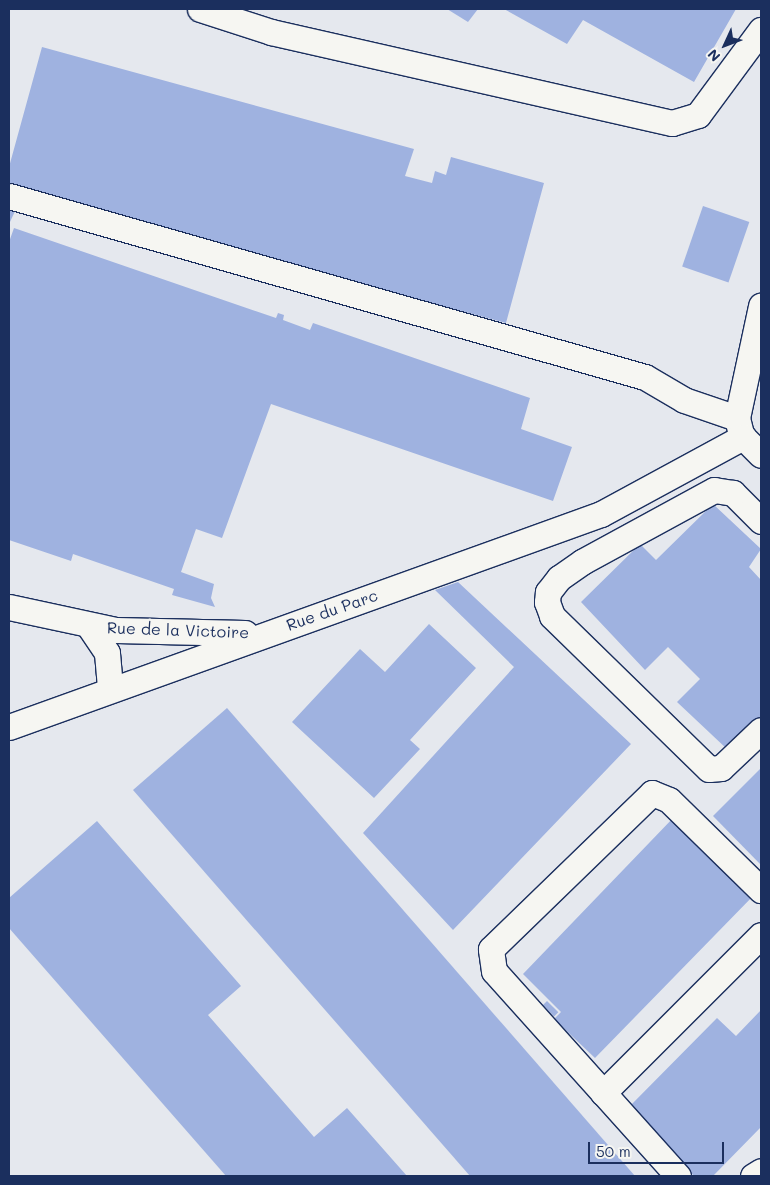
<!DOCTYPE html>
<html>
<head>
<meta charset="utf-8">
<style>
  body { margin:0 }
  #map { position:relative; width:770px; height:1185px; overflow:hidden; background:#e5e8ee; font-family:Mali,sans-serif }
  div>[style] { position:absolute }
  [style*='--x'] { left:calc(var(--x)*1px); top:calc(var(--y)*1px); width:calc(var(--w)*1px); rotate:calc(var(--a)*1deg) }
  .building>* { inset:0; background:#9fb2e0; transform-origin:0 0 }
  .roads { filter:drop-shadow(1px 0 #1b2f5e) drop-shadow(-1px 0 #1b2f5e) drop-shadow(0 1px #1b2f5e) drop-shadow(0 -1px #1b2f5e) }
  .minor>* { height:25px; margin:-12.5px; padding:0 12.5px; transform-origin:12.5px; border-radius:12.5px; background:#f6f6f2 }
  span { translate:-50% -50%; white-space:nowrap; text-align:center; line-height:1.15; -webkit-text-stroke:4.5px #f6f6f2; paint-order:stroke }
  .street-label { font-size:16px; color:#1b2f5e }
  .frame { position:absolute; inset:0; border:10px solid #1b2f5e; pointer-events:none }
  .north { position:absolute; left:700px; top:20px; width:50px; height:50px; -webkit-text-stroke:4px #f6f6f2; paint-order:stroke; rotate:227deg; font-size:14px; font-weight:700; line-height:20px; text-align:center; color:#1b2f5e }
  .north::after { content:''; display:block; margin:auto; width:18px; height:22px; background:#1b2f5e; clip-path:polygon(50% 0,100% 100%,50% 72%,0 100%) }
  .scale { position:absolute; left:588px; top:1142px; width:136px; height:22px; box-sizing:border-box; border:2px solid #1b2f5e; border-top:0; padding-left:6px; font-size:15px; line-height:18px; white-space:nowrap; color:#1b2f5e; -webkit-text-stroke:4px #f6f6f2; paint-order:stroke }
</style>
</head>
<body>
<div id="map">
  <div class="building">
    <div style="clip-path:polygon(447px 9px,478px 9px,468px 22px)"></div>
    <div style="clip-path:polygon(504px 9px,736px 9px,694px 82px,583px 20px,567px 44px)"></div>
    <div style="clip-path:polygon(42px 47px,414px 149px,405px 176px,432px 183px,435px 171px,446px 175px,451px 157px,544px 183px,506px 323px,9px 190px,9px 167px)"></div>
    <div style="clip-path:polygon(9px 205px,17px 207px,9px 224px)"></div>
    <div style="left:703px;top:206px;width:49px;height:64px;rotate:19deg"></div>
    <div style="clip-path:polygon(14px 228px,276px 318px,278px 313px,284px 315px,283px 320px,310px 330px,313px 323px,530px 398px,521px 429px,572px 447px,553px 501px,271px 404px,222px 538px,196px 529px,181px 572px,214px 584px,211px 598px,215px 607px,172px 595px,174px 589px,73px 554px,71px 561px,9px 540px,9px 242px)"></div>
    <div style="clip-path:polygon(713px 504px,761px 549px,749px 567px,761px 580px,761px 718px,728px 750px,677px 702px,700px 679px,668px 647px,645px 670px,581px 602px,640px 544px,656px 560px)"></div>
    <div style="clip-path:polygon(458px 582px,631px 744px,453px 930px,363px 833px,514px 667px,435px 590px)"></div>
    <div style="clip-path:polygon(429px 624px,476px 668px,410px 740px,420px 749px,374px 798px,292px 722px,360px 649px,385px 672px)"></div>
    <div style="clip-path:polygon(227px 708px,635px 1176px,470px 1176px,133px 790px)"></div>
    <div style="clip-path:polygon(761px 768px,761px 865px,713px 816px)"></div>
    <div style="clip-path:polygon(675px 816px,755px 894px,595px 1058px,554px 1019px,561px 1012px,523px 974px)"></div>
    <div style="clip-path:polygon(97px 821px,241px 986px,208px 1015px,314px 1137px,347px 1108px,407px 1176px,226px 1176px,9px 928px,9px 898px)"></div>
    <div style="left:547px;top:1001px;width:16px;height:6px;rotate:45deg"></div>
    <div style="clip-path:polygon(761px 1010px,761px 1127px,713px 1176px,694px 1176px,629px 1107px,717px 1018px,736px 1036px)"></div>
  </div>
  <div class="roads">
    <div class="minor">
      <div style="--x:200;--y:9;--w:75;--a:17.9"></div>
      <div style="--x:271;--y:32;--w:411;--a:12.8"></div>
      <div style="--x:672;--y:123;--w:27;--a:-17"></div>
      <div style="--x:698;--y:115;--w:106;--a:-53.5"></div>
      <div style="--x:9;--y:196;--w:661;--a:15.89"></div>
      <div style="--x:645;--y:377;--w:45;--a:30.5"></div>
      <div style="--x:684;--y:400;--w:56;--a:18.8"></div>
      <div style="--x:737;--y:418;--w:21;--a:76"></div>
      <div style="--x:737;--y:418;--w:115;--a:-77.9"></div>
      <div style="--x:761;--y:521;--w:40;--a:-135"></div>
      <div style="--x:733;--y:493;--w:19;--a:-171"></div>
      <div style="--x:714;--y:490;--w:150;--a:151.4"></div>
      <div style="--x:582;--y:562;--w:28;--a:145"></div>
      <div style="--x:559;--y:578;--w:18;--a:128"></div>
      <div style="--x:548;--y:592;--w:10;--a:96"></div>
      <div style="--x:547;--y:602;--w:15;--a:70"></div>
      <div style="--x:552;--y:616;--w:219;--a:44.3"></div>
      <div style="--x:709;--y:769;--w:12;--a:-5"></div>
      <div style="--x:721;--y:768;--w:55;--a:-43.5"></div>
      <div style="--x:9;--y:607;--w:109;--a:12.1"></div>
      <div style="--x:116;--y:630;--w:129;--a:1.3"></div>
      <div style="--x:89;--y:626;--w:32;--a:56"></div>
      <div style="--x:107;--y:653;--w:35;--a:85"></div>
      <div style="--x:9;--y:727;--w:629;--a:-19.79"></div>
      <div style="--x:601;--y:514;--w:162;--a:-28.5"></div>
      <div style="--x:743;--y:437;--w:25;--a:45"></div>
      <div style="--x:603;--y:1093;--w:223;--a:-45"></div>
      <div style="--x:678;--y:1176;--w:275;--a:-131.9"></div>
      <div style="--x:494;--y:971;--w:22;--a:-98"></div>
      <div style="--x:491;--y:949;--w:224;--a:-44.1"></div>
      <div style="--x:652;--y:793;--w:18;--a:22"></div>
      <div style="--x:669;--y:800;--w:129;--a:44.4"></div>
      <div style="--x:753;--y:1176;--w:9;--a:-32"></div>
    </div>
  </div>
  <div class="street-label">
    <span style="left:332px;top:610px;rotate:-19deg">Rue du Parc</span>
    <span style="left:178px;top:630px;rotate:2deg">Rue de la Victoire</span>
  </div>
  <div class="frame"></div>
  <div class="north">N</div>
  <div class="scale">50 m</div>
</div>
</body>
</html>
